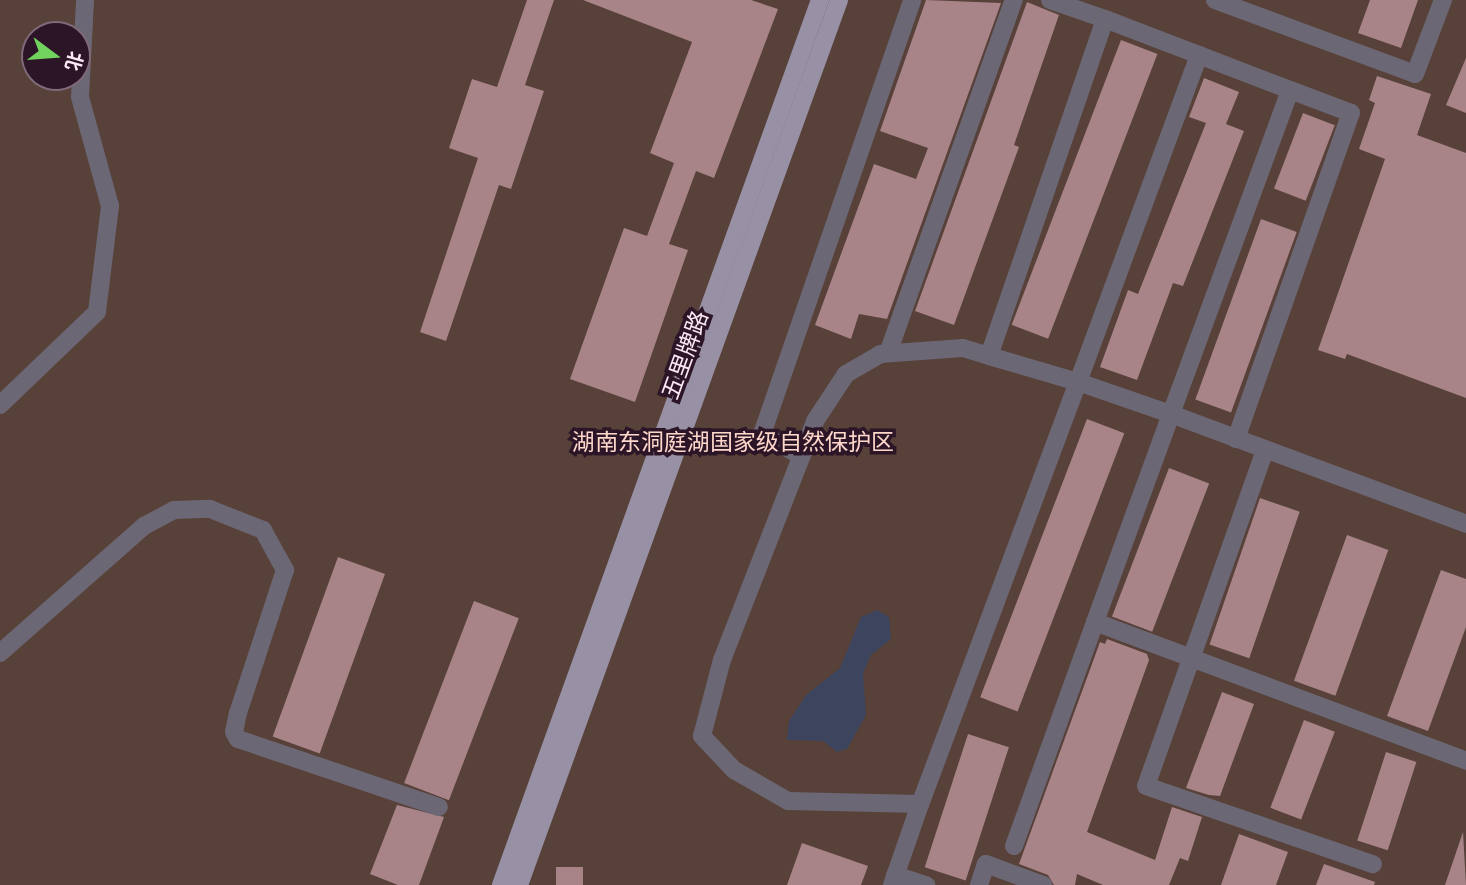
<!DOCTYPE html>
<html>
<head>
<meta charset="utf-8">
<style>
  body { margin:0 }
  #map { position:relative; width:1466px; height:885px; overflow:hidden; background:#2d1528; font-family:"Public Sans","Noto Sans SC",sans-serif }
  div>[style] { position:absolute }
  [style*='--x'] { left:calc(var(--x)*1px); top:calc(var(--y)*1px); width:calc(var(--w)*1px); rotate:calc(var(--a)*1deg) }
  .green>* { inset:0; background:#574139 }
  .water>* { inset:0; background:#3c445e }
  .building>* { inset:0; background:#a88489; transform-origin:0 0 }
  .minor>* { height:18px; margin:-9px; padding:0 9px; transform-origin:9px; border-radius:9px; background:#6c6774 }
  .secondary>* { height:18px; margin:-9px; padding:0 9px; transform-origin:9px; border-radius:9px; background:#9890a5 }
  span { translate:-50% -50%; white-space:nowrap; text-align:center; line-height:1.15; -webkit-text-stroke:7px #2d1528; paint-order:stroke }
  .street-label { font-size:23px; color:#fae9f5 }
  .park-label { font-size:23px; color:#fcd7ca }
  .north { position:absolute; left:21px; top:21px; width:70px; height:70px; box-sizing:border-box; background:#2d1528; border:2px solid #7f6a7a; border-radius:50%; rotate:106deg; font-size:19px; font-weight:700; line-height:28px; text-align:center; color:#fae9f5 }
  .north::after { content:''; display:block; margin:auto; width:24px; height:32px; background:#71d35e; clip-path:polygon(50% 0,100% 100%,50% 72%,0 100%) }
</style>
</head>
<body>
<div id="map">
  <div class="green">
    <div style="clip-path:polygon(evenodd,0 0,1466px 0,1466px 885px,0 885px,0 0,35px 35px,77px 35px,77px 77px,35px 77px,35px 35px)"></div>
  </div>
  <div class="water">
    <div style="clip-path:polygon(877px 610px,889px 617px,891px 639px,871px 655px,863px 674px,866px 715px,847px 749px,837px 752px,823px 741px,787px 740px,789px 721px,806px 695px,840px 668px,861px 617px)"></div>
  </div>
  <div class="building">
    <div style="clip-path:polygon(527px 0,554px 0,525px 85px,544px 91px,511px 189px,499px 185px,446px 341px,420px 332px,478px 158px,449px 148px,472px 79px,497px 87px)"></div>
    <div style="clip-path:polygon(583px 0,751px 0,778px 9px,714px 178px,696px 171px,669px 244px,688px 250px,635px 402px,570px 379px,624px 228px,647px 236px,674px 163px,650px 153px,692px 42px)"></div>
    <div style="clip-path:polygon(926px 0,1001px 3px,887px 319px,859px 314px,851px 339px,815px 325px,874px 164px,916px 179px,928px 148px,880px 131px)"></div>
    <div style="clip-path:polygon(1370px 0,1418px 0,1401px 48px,1358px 33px)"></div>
    <div style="clip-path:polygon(1027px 2px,1059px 15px,1014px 145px,1019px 147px,954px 325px,915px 311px)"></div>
    <div style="left:1121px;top:40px;width:39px;height:305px;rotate:21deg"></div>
    <div style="clip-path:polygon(1466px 58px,1466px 113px,1446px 105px)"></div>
    <div style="clip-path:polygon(1377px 76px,1431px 94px,1417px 135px,1466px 153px,1466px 398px,1347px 354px,1345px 359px,1318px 350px,1385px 159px,1359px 149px,1375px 103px,1369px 100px)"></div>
    <div style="clip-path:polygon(1204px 78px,1239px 92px,1226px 124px,1244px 131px,1183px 286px,1173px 283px,1137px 380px,1100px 367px,1128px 290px,1138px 294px,1206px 123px,1189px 117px)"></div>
    <div style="left:1303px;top:113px;width:34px;height:81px;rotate:21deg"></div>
    <div style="left:1261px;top:219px;width:38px;height:192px;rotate:20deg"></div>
    <div style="left:1087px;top:419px;width:40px;height:298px;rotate:21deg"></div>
    <div style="left:1169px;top:468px;width:43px;height:159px;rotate:21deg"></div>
    <div style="left:1260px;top:498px;width:42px;height:155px;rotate:19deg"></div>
    <div style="left:1347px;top:535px;width:44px;height:155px;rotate:20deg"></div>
    <div style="left:338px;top:557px;width:50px;height:191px;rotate:20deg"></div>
    <div style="clip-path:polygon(1441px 570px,1466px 579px,1466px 627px,1428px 731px,1387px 716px)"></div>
    <div style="left:474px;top:601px;width:48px;height:195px;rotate:21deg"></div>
    <div style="clip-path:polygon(1107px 639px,1147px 654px,1149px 660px,1087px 832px,1155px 860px,1172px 807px,1202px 817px,1188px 861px,1180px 858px,1169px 885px,1103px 885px,1077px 874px,1075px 885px,1054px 885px,1048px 875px,1019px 864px,1100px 642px,1105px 644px)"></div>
    <div style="clip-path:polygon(1222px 692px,1254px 704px,1220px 796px,1209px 795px,1186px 788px)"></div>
    <div style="left:1304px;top:720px;width:33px;height:94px;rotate:21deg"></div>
    <div style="left:968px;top:734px;width:43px;height:140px;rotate:18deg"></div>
    <div style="left:1386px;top:752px;width:32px;height:93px;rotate:18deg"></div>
    <div style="clip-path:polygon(397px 805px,444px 817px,419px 885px,398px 885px,370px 874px)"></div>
    <div style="clip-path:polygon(1463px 832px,1466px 885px,1445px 885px)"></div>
    <div style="clip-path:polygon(1239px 834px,1288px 852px,1276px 885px,1221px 885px)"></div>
    <div style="clip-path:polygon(802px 843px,868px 866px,861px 885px,787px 885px)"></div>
    <div style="clip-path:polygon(1324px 864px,1375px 882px,1374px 885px,1316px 885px)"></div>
    <div style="left:583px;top:867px;width:18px;height:27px;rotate:90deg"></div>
  </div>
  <div class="minor">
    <div style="--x:1050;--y:0;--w:58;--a:19.1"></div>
    <div style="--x:1215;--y:0;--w:213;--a:20.3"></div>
    <div style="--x:1415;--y:74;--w:79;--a:-69.3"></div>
    <div style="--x:888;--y:353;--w:375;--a:-70.4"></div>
    <div style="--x:989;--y:356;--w:356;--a:-71"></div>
    <div style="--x:1105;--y:19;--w:101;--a:21"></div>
    <div style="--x:0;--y:405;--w:134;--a:-43.8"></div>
    <div style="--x:97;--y:312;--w:107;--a:-83"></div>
    <div style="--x:110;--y:206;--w:113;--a:-105.4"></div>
    <div style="--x:80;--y:97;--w:97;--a:-87"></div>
    <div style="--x:1236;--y:439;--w:346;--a:-70.6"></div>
    <div style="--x:1351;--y:113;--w:65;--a:-159.3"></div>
    <div style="--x:1265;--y:450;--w:356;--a:109.5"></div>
    <div style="--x:1146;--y:786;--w:240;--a:19"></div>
    <div style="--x:801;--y:456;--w:45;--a:-150.6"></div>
    <div style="--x:762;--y:434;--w:459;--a:-70.9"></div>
    <div style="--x:1095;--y:622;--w:221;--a:-69.9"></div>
    <div style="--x:1171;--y:414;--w:345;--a:-69.8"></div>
    <div style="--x:1290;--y:90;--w:97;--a:-159"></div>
    <div style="--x:1199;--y:55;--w:349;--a:110.3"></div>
    <div style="--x:1078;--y:382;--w:451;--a:110.5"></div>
    <div style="--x:920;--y:804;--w:132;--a:-178.7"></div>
    <div style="--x:788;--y:801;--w:62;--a:-150.1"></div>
    <div style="--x:734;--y:770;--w:47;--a:-133.3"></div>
    <div style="--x:702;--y:736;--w:79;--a:-75.3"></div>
    <div style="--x:722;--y:660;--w:256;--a:-68.7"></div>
    <div style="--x:815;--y:421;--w:56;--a:-56.6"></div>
    <div style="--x:846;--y:374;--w:39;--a:-30"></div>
    <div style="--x:880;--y:354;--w:83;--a:-4.1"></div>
    <div style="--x:963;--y:348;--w:27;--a:17"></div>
    <div style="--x:989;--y:356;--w:93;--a:16.3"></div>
    <div style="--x:1078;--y:382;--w:98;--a:19"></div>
    <div style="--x:1171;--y:414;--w:315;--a:20.4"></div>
    <div style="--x:0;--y:653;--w:192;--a:-41.4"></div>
    <div style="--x:144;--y:526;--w:34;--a:-28"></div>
    <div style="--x:174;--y:510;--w:36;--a:-2"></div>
    <div style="--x:210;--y:509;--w:57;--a:21.6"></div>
    <div style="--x:263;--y:530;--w:46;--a:61.2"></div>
    <div style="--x:285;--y:570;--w:151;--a:108.2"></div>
    <div style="--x:238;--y:713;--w:19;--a:102"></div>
    <div style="--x:234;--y:732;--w:8;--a:60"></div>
    <div style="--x:238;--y:739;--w:212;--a:18.7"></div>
    <div style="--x:1014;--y:846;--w:238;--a:-70.1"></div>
    <div style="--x:1095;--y:622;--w:396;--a:20.5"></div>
    <div style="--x:895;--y:875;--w:33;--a:18"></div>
    <div style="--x:892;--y:885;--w:86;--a:-70.9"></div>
    <div style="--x:979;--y:885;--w:22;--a:-72"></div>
    <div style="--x:986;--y:864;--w:61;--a:20.2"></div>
  </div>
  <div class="secondary">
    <div style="--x:501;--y:885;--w:941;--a:-70.18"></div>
    <div style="--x:519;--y:885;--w:941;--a:-70.12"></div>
  </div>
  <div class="street-label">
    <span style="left:685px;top:355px;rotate:-70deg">五里牌路</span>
  </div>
  <div class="park-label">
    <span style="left:733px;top:442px">湖南东洞庭湖国家级自然保护区</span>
  </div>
  <div class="north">北</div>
</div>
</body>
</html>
